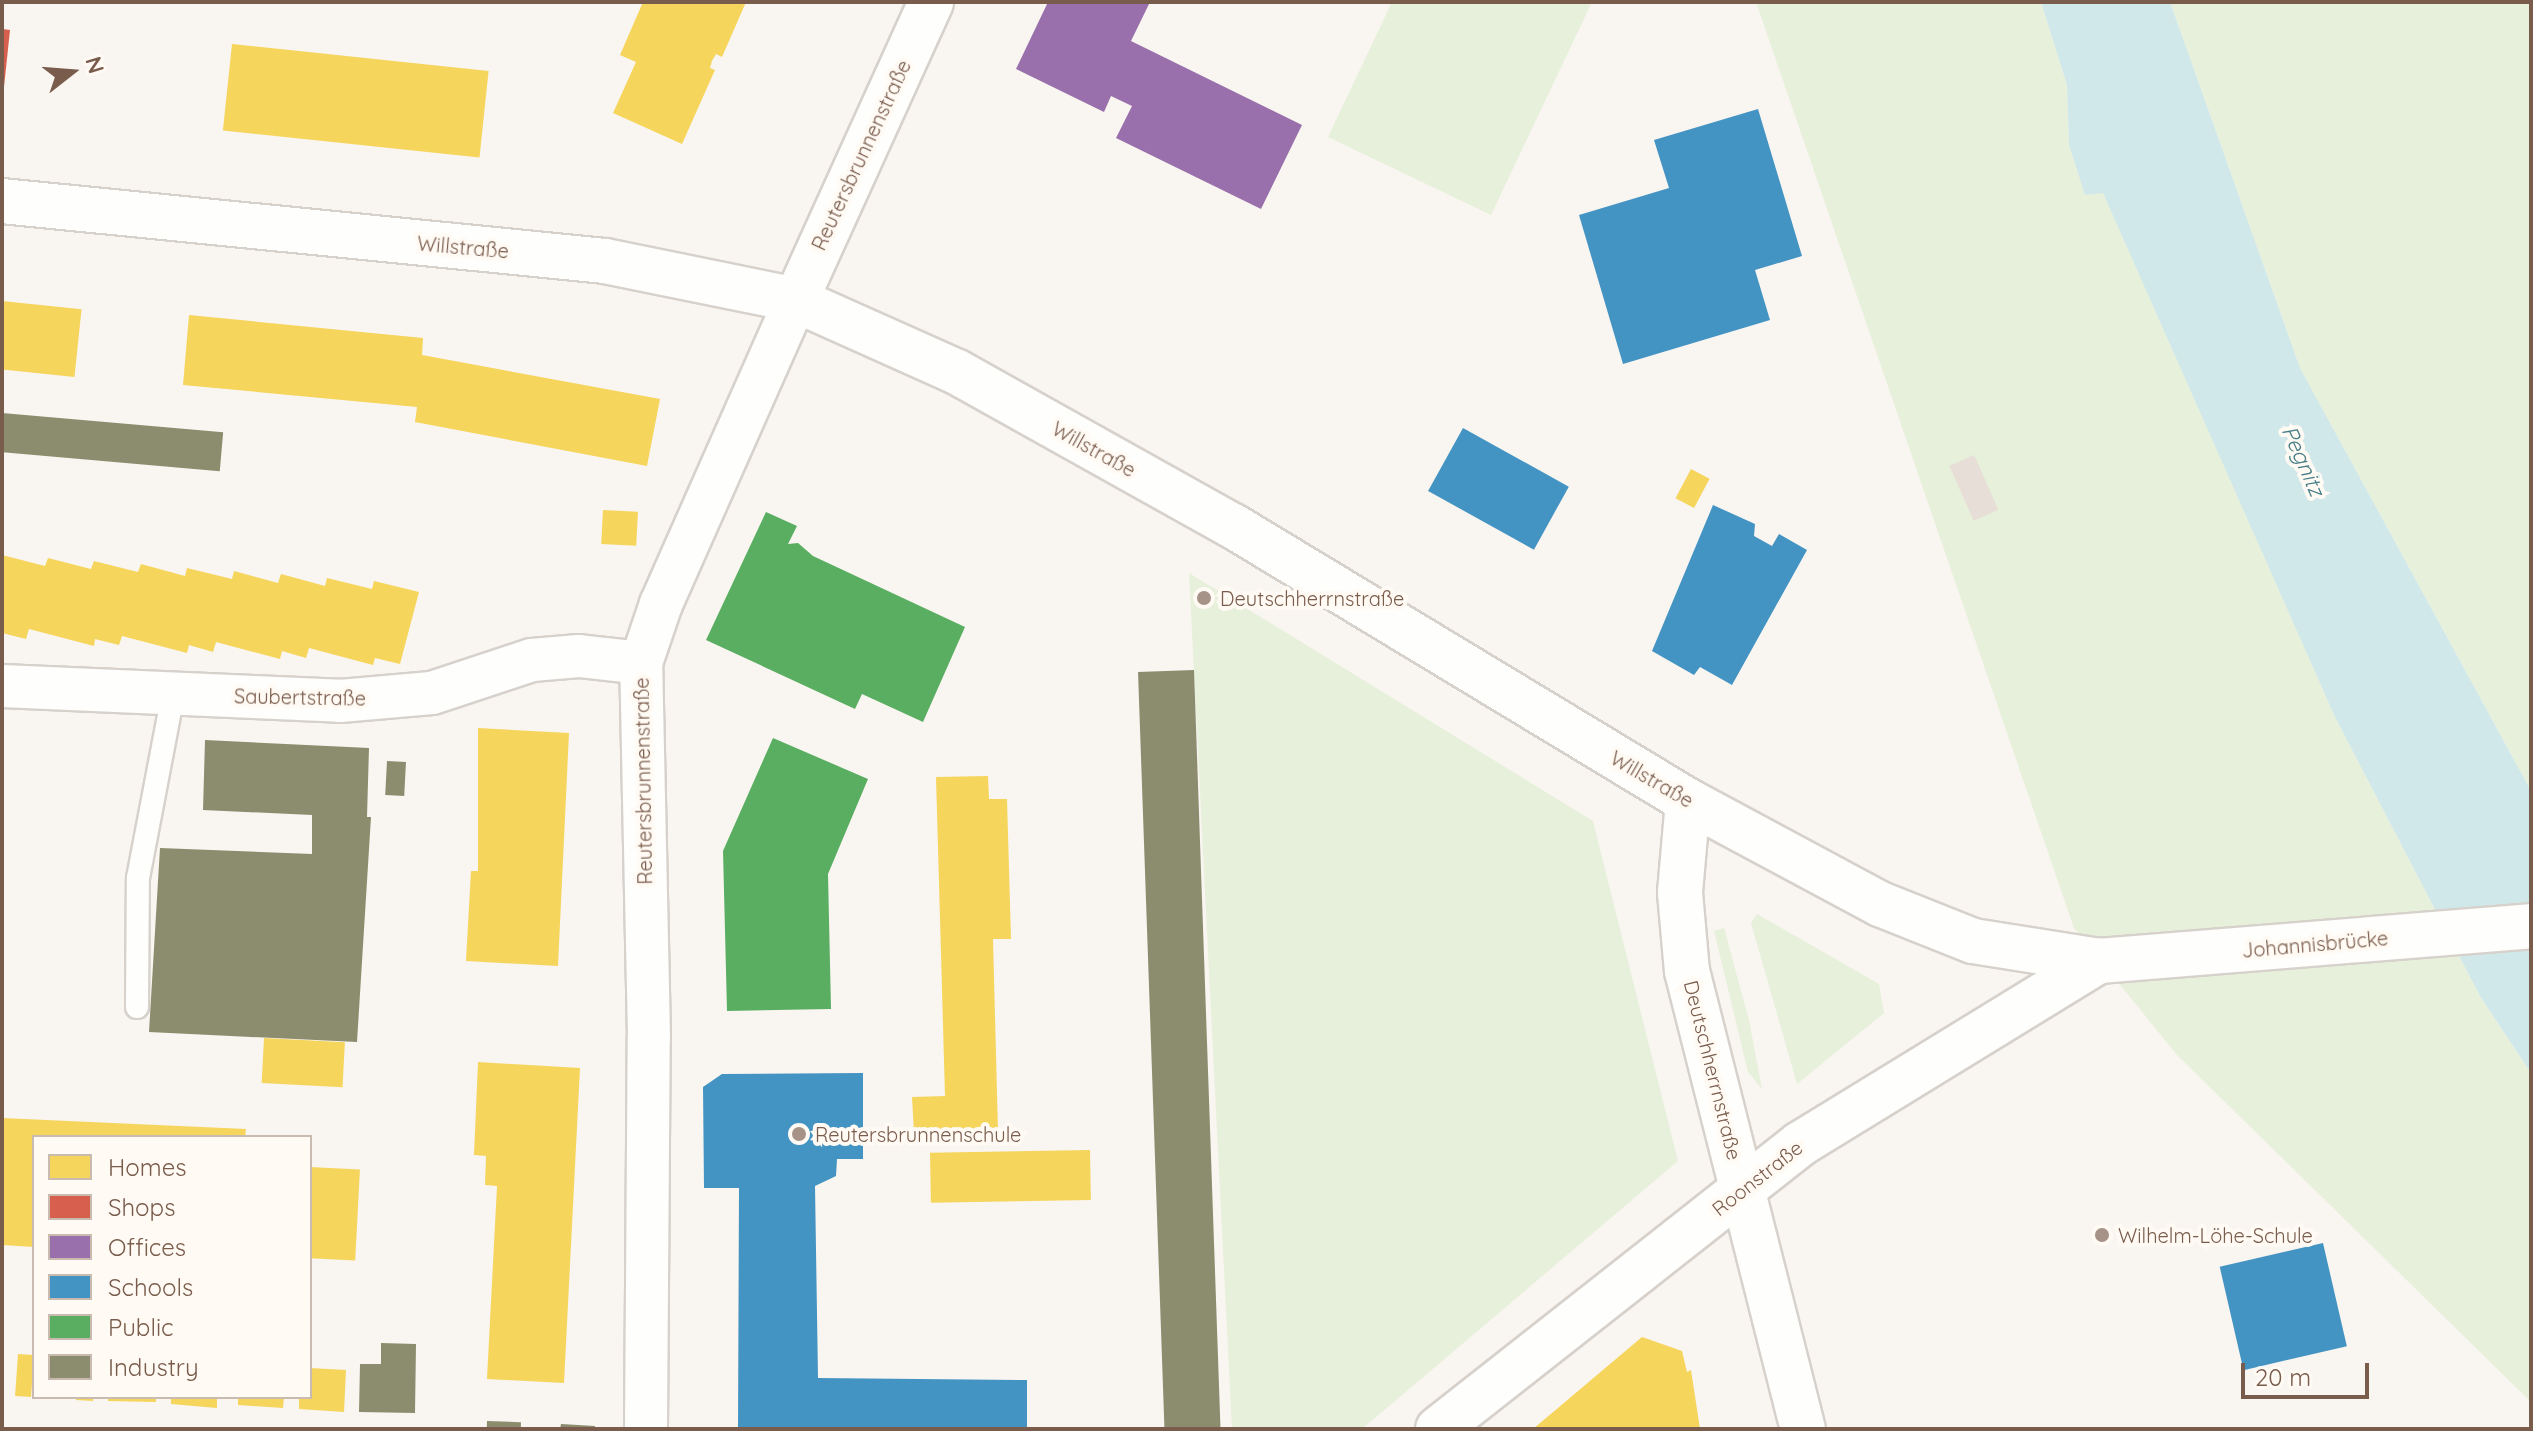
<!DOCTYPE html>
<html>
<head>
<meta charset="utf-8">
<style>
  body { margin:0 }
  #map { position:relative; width:2533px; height:1431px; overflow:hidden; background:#f9f5f0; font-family:Quicksand,sans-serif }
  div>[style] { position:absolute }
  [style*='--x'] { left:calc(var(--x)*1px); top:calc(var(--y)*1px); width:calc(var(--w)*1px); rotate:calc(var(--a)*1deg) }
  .green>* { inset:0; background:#e7f0db }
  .water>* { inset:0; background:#d0e8ea }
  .homes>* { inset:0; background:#f6d55c; transform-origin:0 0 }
  .shops>* { inset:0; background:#d6604d }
  .offices>* { inset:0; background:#9970ab }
  .schools>* { inset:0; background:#4393c3; transform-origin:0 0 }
  .public>* { inset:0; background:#5aae61 }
  .industry>* { inset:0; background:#8c8c6e; transform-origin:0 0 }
  .building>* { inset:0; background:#e6ded7; transform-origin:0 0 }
  .roads { filter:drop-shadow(2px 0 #d7d1cb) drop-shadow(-2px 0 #d7d1cb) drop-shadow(0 2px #d7d1cb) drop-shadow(0 -2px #d7d1cb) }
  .lane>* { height:22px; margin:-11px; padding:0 11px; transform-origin:11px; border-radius:11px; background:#fefefd }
  .street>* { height:42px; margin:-21px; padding:0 21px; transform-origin:21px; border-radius:21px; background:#fefefd }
  .secondary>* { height:44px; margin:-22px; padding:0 22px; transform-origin:22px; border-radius:22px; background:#fefefd }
  .dots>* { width:22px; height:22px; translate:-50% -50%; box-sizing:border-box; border:4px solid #fffaf3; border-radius:50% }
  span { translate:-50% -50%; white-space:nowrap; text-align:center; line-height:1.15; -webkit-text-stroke:8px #fffaf3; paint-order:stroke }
  .street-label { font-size:20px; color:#7a5c4d }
  .poi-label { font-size:20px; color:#7a5c4d }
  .left { translate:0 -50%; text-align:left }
  .water-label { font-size:22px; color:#437c86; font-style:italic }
  .frame { position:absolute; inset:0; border:4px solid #7a5c4d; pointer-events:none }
  .legend { position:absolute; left:32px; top:1135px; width:280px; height:264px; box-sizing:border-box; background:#fffaf3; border:2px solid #cabbb1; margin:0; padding:10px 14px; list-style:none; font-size:24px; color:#7a5c4d }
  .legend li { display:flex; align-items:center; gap:16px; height:40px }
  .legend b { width:40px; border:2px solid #cabbb1 }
  .north { position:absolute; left:32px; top:32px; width:80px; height:80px; -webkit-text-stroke:6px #fffaf3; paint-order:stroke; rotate:73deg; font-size:22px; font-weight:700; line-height:32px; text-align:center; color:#7a5c4d }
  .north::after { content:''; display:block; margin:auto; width:28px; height:36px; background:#7a5c4d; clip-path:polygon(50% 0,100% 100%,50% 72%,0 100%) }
  .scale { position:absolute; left:2241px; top:1363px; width:128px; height:36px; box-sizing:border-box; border:4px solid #7a5c4d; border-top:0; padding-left:10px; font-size:24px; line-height:28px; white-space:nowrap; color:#7a5c4d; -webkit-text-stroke:6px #fffaf3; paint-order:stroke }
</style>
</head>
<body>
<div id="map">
  <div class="green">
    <div style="clip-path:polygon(1392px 2px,1592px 2px,1491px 215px,1328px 137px)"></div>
    <div style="clip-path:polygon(1756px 2px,2041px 2px,2067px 85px,2069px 145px,2085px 194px,2103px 192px,2335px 717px,2480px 996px,2531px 1073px,2531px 1402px,2177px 1055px,2074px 928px)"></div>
    <div style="clip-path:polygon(2170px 2px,2531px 2px,2531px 791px,2300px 368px)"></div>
    <div style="clip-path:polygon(1189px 573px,1593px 821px,1678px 1161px,1362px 1429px,1232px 1429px)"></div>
    <div style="clip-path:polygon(1757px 914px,1879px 984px,1884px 1013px,1797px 1084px,1751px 923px)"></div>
    <div style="clip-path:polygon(1724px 928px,1749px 1020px,1762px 1089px,1748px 1072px,1714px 931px)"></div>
  </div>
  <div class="water">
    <div style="clip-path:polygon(2041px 2px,2170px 2px,2300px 368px,2531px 791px,2531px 1073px,2480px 996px,2335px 717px,2103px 193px,2085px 195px,2069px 145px,2067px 85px)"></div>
  </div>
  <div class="homes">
    <div style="clip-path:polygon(643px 2px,746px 2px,722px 57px,716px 54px,712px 61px,710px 68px,715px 70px,682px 144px,613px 113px,636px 62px,620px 55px)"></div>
    <div style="left:232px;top:44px;width:258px;height:87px;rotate:6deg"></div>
    <div style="left:2px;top:301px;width:80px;height:68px;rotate:6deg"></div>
    <div style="clip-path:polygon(189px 315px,423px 338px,422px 355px,660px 399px,647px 466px,415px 422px,417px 407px,183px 385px)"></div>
    <div style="left:1691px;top:469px;width:21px;height:33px;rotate:28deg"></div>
    <div style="left:603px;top:510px;width:35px;height:34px;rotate:3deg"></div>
    <div style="clip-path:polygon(2px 555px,45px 566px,48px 558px,91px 569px,94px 561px,138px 572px,141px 564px,185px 576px,187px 568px,232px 579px,234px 571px,278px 583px,281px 574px,325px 586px,327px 578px,372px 589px,374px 581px,419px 592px,400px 664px,375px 658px,373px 665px,309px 648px,306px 658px,282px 651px,280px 659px,216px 642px,213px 652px,189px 645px,187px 653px,122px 636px,119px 645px,95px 639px,94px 646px,29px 629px,26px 639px,2px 633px)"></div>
    <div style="clip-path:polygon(478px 728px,569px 733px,558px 966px,466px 961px,471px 871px,478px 871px)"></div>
    <div style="clip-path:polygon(988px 776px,989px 799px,1007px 799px,1011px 939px,993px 939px,998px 1131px,914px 1133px,912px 1097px,945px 1096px,936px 777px)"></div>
    <div style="left:264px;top:1038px;width:81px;height:45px;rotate:3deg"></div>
    <div style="clip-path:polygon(478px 1062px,580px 1068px,564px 1383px,487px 1379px,497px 1186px,485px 1185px,486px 1156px,474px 1155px)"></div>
    <div style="clip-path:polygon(2px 1118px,246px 1129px,245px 1137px,34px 1137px,34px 1247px,2px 1245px)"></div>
    <div style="left:1090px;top:1150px;width:50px;height:160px;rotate:89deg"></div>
    <div style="left:310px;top:1167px;width:50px;height:91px;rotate:3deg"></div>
    <div style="clip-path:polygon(1642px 1337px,1682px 1351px,1687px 1372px,1691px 1370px,1700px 1429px,1533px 1429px)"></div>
    <div style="left:18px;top:1354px;width:16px;height:42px;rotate:4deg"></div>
    <div style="clip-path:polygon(310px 1368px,346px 1370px,344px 1412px,299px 1409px,299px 1397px,310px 1397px)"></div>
    <div style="clip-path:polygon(76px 1397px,93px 1397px,93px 1401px,76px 1400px)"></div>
    <div style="clip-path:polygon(108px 1397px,156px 1397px,156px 1402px,108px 1401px)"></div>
    <div style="clip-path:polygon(171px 1397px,217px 1397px,217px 1408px,171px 1404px)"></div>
    <div style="clip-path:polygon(238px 1397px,284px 1397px,283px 1408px,238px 1405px)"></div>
  </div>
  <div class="shops">
    <div style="clip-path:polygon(2px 29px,10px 30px,4px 87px,2px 87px)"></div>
  </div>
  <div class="offices">
    <div style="clip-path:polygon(1048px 2px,1150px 2px,1131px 41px,1302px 125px,1261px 209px,1116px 138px,1132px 106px,1111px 96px,1104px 112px,1016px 69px)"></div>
  </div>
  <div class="schools">
    <div style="clip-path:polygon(1758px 109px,1802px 256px,1755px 270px,1770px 320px,1623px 364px,1579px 215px,1669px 188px,1654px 140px)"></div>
    <div style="left:1463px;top:428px;width:121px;height:72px;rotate:29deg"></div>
    <div style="clip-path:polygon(1713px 505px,1755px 524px,1754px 536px,1772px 546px,1779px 534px,1807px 550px,1732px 685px,1700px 667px,1694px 675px,1652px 651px)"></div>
    <div style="clip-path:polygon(863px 1073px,863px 1159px,837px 1159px,836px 1176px,815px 1186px,818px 1378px,1027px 1380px,1027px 1429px,738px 1429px,739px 1188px,704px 1188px,703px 1087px,722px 1074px)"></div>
    <div style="left:2323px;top:1243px;width:106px;height:106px;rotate:77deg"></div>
  </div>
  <div class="public">
    <div style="clip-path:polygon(766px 512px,797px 526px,788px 544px,798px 543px,813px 556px,965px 627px,923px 722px,862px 694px,855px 709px,706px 640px)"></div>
    <div style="clip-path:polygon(773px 738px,868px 779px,828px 874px,831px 1009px,727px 1011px,723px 851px)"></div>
  </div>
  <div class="industry">
    <div style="left:2px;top:413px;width:222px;height:39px;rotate:5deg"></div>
    <div style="left:1194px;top:670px;width:760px;height:56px;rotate:88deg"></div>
    <div style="clip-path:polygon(205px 740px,369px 748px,367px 817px,371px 817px,357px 1042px,149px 1032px,160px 848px,312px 854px,312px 815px,203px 810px)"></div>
    <div style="left:387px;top:761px;width:19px;height:34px;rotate:3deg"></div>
    <div style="clip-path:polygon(381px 1343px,416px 1344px,415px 1413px,359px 1412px,360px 1364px,381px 1364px)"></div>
    <div style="left:487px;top:1421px;width:34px;height:8px;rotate:2deg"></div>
    <div style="clip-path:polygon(561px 1424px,595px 1426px,595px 1429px,560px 1429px)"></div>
  </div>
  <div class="building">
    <div style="left:1974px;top:455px;width:60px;height:27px;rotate:66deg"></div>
  </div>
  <div class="roads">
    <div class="lane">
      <div style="--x:137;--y:1007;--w:129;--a:-89.6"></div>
      <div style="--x:138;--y:878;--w:187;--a:-79.2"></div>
    </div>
    <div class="street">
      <div style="--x:2;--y:686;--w:338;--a:2.5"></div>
      <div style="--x:340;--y:701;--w:92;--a:-5"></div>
      <div style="--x:432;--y:693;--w:105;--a:-18.3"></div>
      <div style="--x:532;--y:660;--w:47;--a:-4.9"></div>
      <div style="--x:579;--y:656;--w:62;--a:6.4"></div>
      <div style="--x:646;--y:1429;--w:392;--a:-89.6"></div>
      <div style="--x:649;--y:1037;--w:374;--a:-91.2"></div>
      <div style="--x:641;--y:663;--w:62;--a:-71.3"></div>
      <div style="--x:661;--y:604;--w:333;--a:-66.1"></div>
    </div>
    <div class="secondary">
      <div style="--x:2;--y:201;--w:606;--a:5.68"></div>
      <div style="--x:605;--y:261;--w:195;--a:11.5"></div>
      <div style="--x:796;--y:300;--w:176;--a:24.1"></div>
      <div style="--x:957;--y:372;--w:316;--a:29.2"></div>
      <div style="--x:1233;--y:526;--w:532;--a:31.15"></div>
      <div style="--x:1688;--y:801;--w:218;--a:28.2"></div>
      <div style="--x:1880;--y:904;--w:100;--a:21.7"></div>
      <div style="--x:1973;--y:941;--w:128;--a:9"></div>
      <div style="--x:2099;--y:961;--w:433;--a:-4.6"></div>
      <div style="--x:796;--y:300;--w:327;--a:-65.6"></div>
      <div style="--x:1688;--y:801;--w:92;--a:95"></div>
      <div style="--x:1680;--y:893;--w:78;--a:84.9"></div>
      <div style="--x:1687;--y:971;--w:472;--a:75.8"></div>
      <div style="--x:1438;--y:1429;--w:461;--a:-38.2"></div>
      <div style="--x:1800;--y:1144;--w:351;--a:-31.5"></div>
    </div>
  </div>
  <div class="dots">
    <div style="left:1204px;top:598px;background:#a69286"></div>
    <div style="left:799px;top:1134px;background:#a69286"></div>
    <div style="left:2102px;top:1235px;background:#a69286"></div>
  </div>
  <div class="street-label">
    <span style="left:861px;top:155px;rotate:-65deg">Reutersbrunnenstraße</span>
    <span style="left:463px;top:247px;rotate:5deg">Willstraße</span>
    <span style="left:1094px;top:449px;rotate:29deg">Willstraße</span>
    <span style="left:300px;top:697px;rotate:1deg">Saubertstraße</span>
    <span style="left:1652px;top:779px;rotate:30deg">Willstraße</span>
    <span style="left:643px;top:781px;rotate:-91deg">Reutersbrunnenstraße</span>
    <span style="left:2315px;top:944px;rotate:-5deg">Johannisbrücke</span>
    <span style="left:1713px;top:1070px;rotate:76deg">Deutschherrnstraße</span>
    <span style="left:1757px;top:1178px;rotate:-38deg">Roonstraße</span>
  </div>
  <div class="poi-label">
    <span class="left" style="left:1220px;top:598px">Deutschherrnstraße</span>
    <span class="left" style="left:815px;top:1134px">Reutersbrunnenschule</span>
    <span class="left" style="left:2118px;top:1235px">Wilhelm-Löhe-Schule</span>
  </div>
  <div class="water-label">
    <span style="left:2303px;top:461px;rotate:66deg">Pegnitz</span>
  </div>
  <div class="frame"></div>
  <ul class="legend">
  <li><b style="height:22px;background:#f6d55c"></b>Homes</li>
  <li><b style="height:22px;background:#d6604d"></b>Shops</li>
  <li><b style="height:22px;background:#9970ab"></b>Offices</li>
  <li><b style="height:22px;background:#4393c3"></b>Schools</li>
  <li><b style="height:22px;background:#5aae61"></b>Public</li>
  <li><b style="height:22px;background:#8c8c6e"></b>Industry</li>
  </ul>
  <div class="north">N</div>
  <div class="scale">20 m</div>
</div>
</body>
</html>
